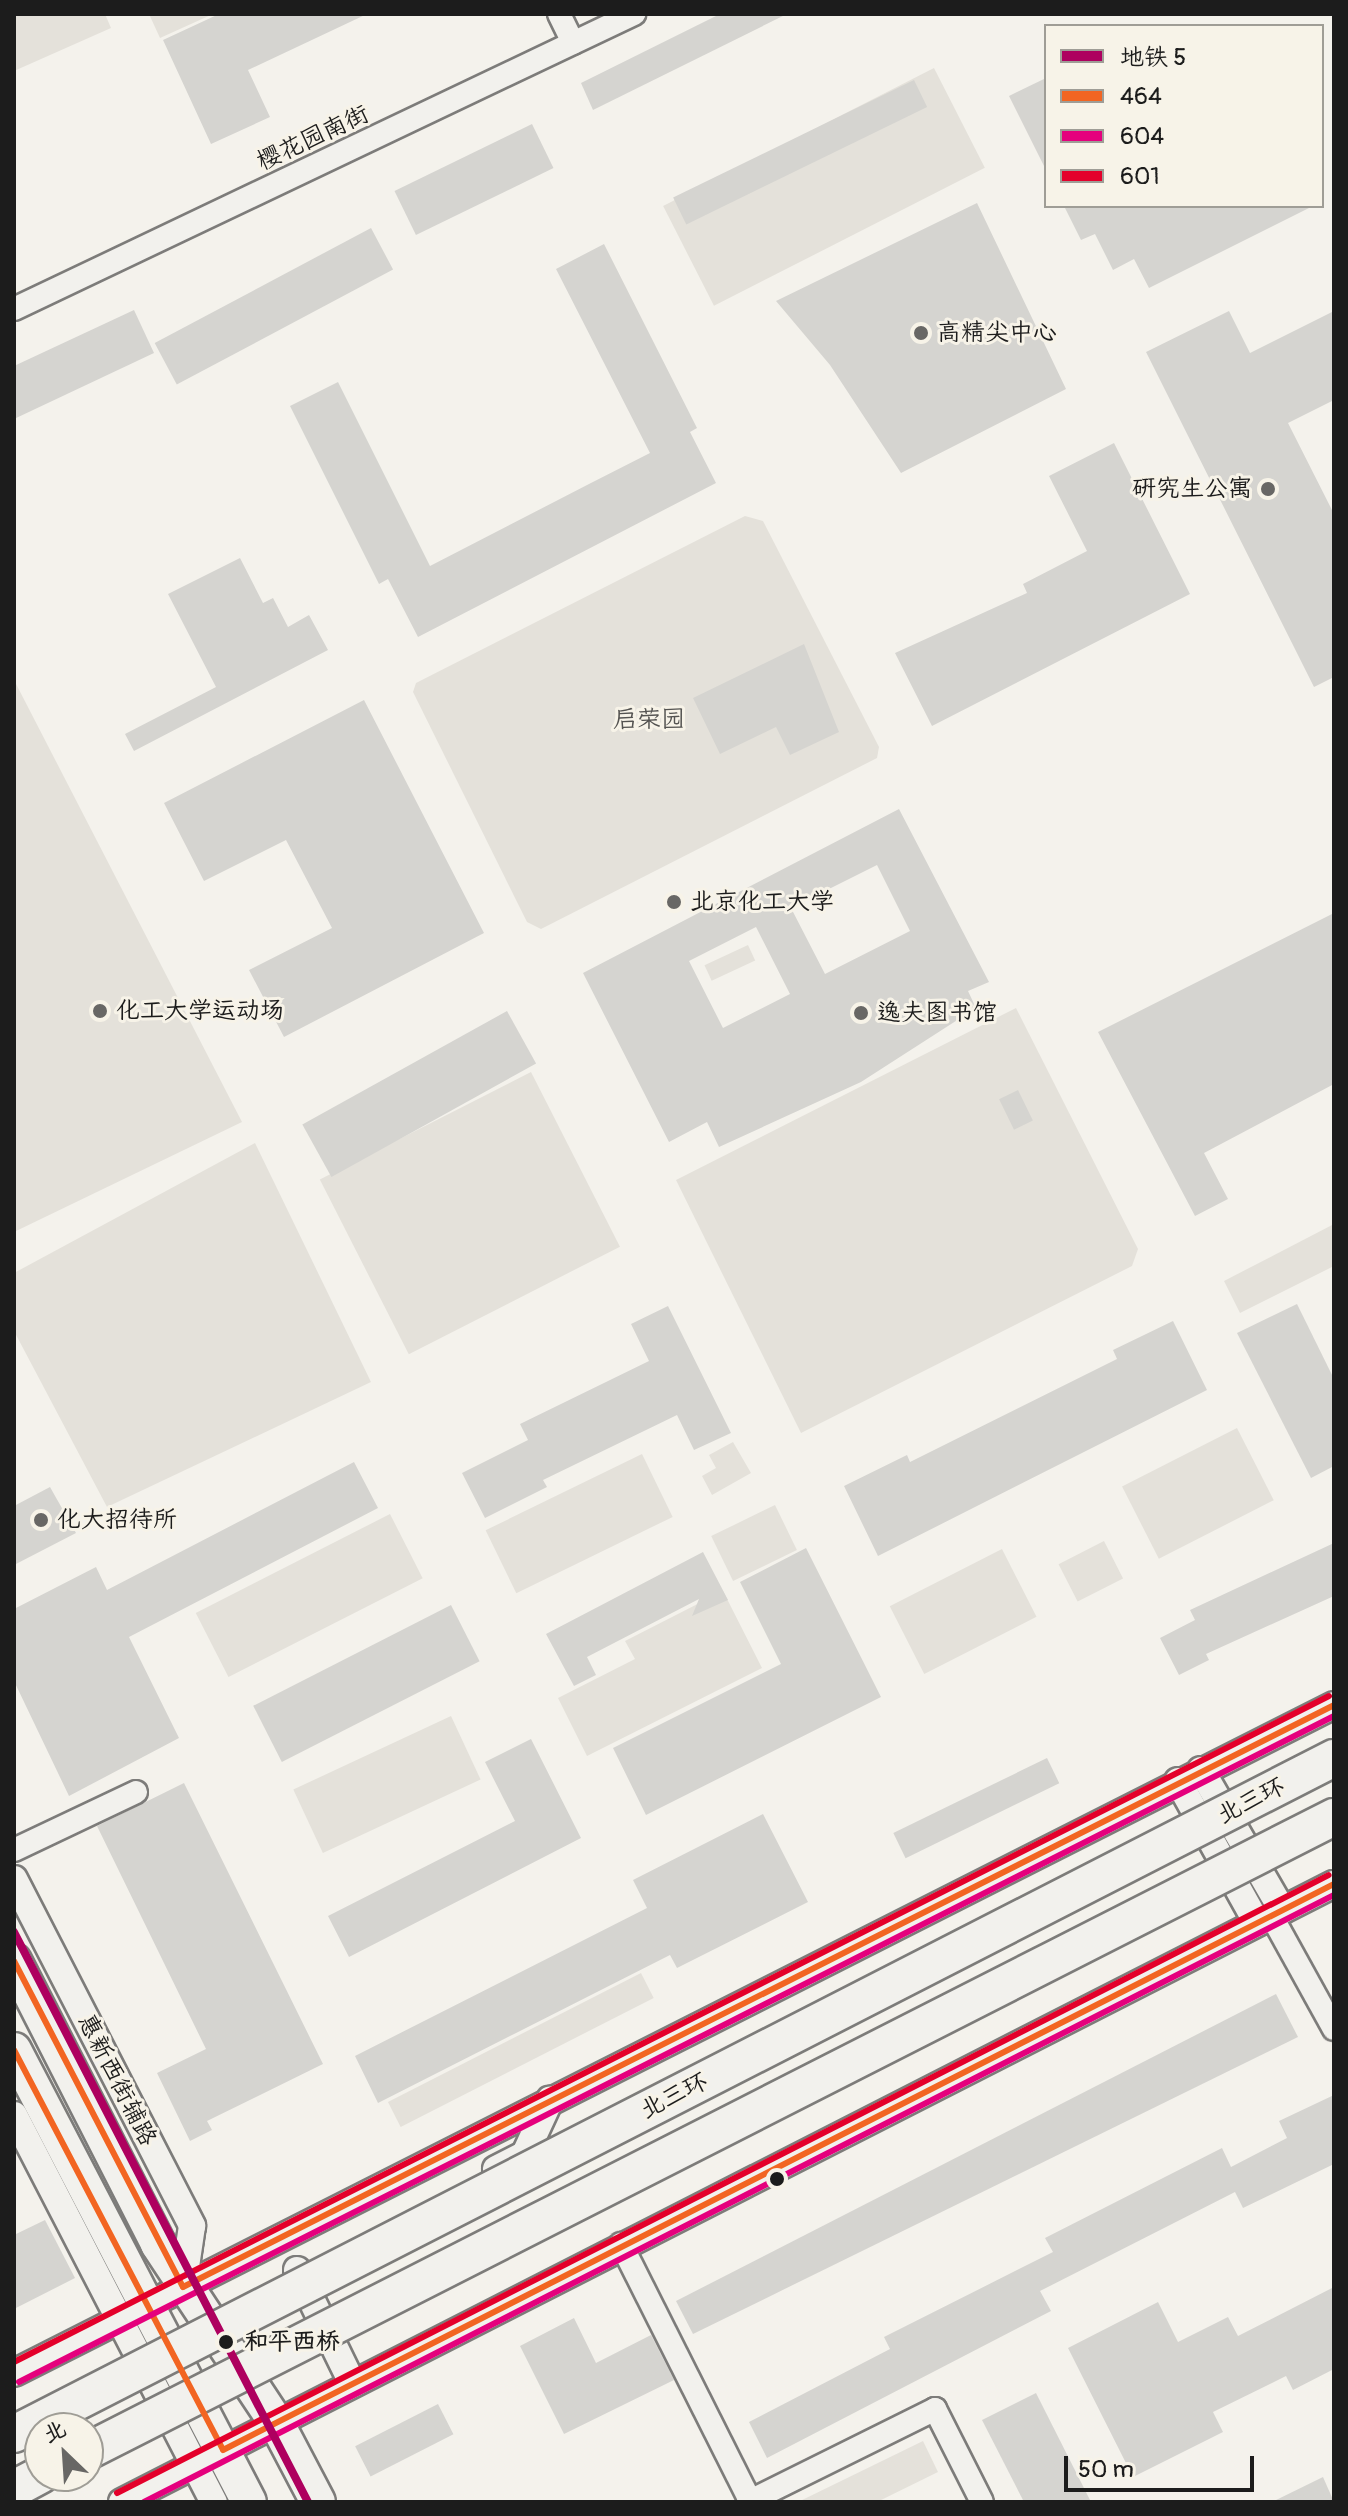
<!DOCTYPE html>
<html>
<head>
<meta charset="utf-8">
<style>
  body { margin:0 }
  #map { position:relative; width:1348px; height:2516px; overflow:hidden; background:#f4f2ec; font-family:Pangolin,"LXGW WenKai TC",sans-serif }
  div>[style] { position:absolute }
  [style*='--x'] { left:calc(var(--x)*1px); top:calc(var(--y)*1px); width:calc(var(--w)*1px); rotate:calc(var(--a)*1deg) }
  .green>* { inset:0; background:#e4e1da; transform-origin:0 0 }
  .building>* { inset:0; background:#d5d4d0; transform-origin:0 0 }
  .roads { filter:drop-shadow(2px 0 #7d7c7a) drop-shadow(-2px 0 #7d7c7a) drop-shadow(0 2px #7d7c7a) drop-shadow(0 -2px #7d7c7a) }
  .minor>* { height:22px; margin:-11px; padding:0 11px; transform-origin:11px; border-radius:11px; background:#f2f1ed }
  .tertiary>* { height:26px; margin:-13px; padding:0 13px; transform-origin:13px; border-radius:13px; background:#f2f1ed }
  .primary>* { height:34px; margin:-17px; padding:0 17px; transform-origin:17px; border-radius:17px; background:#f2f1ed }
  .trunk>* { height:36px; margin:-18px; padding:0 18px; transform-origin:18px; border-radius:18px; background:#f2f1ed }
  .bridges { filter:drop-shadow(2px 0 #7d7c7a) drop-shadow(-2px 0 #7d7c7a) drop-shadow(0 2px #7d7c7a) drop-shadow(0 -2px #7d7c7a) }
  .trunk-bridge>* { height:36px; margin:-18px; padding:0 18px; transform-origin:18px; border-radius:18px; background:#f2f1ed }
  .bus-1>* { height:6px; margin:-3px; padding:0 3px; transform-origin:3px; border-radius:3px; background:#f26522 }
  .bus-2>* { height:6px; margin:-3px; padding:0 3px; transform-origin:3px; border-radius:3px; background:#e5007d }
  .bus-3>* { height:6px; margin:-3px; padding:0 3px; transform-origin:3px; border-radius:3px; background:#e4002b }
  .metro-1>* { height:8px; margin:-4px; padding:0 4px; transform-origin:4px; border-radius:4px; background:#ae005f }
  .dots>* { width:22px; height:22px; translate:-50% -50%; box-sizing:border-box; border:4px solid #f7f3e8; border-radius:50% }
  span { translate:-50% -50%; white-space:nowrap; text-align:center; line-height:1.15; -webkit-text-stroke:6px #f7f3e8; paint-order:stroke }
  .street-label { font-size:24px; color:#1c1c1c }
  .poi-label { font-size:24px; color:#1c1c1c }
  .left { translate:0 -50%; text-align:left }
  .right { translate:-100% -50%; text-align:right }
  .park-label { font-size:24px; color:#545351 }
  .stop-label { font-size:24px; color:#1c1c1c; font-weight:700 }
  .frame { position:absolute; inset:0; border:16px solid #1c1c1c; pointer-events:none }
  .legend { position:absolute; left:1044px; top:24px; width:280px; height:184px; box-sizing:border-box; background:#f7f3e8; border:2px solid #9f9d96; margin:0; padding:10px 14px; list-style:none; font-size:24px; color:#1c1c1c }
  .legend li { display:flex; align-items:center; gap:16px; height:40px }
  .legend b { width:40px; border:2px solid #9f9d96 }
  .north { position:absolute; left:24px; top:2412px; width:80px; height:80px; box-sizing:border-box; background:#f7f3e8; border:2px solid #9f9d96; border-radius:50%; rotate:335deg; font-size:22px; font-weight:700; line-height:32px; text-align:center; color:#1c1c1c }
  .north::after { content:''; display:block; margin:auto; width:28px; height:36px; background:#686765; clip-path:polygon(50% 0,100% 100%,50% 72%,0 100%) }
  .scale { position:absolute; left:1064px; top:2456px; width:190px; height:36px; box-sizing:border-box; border:4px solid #1c1c1c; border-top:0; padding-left:10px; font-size:24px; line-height:28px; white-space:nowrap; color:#1c1c1c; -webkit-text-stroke:6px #f7f3e8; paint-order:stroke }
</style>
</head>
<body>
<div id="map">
  <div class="green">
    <div style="clip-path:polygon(14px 14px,105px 14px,111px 28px,14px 71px)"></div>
    <div style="clip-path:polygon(149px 14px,213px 14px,160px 38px)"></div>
    <div style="left:934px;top:68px;width:112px;height:304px;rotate:63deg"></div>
    <div style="clip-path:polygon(745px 516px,763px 521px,879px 747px,877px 758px,541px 929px,527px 922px,413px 692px,416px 683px)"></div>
    <div style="clip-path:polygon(14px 680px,242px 1122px,14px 1232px)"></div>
    <div style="left:748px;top:945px;width:17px;height:48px;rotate:65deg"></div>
    <div style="clip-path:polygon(1016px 1008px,1138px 1249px,1132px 1266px,801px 1433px,676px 1180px)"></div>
    <div style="left:531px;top:1072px;width:196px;height:237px;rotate:63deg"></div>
    <div style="clip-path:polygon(255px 1143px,371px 1382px,107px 1507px,14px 1331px,14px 1273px)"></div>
    <div style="clip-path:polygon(1334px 1224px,1334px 1266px,1240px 1313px,1224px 1281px)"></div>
    <div style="left:1237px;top:1428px;width:81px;height:129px;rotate:63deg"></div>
    <div style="clip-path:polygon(733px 1442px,751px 1473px,712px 1495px,702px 1476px,716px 1468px,709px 1455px)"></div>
    <div style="left:642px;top:1454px;width:70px;height:174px;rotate:64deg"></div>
    <div style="left:775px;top:1505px;width:50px;height:71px;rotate:64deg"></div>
    <div style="left:390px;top:1514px;width:72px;height:218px;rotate:63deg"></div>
    <div style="left:1104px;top:1541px;width:42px;height:51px;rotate:63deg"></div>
    <div style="left:1002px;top:1549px;width:76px;height:126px;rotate:63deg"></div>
    <div style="clip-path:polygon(723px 1591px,762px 1668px,587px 1756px,558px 1698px,635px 1659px,625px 1641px)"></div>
    <div style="left:451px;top:1716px;width:70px;height:174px;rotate:65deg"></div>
    <div style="left:641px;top:1973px;width:28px;height:284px;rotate:63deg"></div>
    <div style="clip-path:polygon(923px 2441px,938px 2472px,877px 2502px,798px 2502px)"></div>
  </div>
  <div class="building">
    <div style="clip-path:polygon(219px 14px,367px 14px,248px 70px,270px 117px,211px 144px,163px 40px)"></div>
    <div style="clip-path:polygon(720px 14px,787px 14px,593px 110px,581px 83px)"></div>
    <div style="clip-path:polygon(1046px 78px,1046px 170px,1009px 96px)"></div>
    <div style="left:914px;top:80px;width:30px;height:268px;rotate:64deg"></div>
    <div style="left:532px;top:124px;width:49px;height:153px;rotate:64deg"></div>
    <div style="clip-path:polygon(977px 203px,1066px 389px,901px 473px,830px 365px,776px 301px)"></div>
    <div style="clip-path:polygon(1064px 206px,1313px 206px,1149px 288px,1134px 259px,1113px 270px,1095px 234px,1081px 240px)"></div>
    <div style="left:371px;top:228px;width:47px;height:245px;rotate:62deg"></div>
    <div style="clip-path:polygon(604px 244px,697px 428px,690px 432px,716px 483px,418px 637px,388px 579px,379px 584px,290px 406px,338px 382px,430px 566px,589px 484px,650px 453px,556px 269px)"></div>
    <div style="clip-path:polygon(134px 310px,154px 353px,14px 419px,14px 366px)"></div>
    <div style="clip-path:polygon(1229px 311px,1250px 353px,1334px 311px,1334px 400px,1288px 423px,1334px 514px,1334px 677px,1314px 687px,1146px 352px)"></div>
    <div style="clip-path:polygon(1114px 443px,1190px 594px,932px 726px,895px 653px,1027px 593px,1023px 584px,1087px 551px,1049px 476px)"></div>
    <div style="clip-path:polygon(240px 558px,263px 603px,273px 598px,288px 627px,309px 615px,328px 650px,134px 751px,125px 734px,216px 687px,168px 594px)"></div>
    <div style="clip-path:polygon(804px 644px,839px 732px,790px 755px,776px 727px,720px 754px,693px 698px)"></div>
    <div style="clip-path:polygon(364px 700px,484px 933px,284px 1037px,249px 970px,332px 928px,286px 840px,204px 881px,164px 803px)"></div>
    <div style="clip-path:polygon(evenodd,899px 809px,989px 982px,968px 991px,976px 1008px,861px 1082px,719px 1147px,707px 1122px,669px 1142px,583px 973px,899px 809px,877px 865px,910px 931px,825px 974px,791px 908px,877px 865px,899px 809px,756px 927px,790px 994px,723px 1028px,689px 961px,756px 927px)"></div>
    <div style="clip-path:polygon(1334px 913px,1334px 1084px,1204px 1153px,1228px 1199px,1195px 1216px,1098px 1032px)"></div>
    <div style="left:507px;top:1011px;width:60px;height:234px;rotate:61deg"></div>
    <div style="left:1018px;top:1090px;width:34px;height:21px;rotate:64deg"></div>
    <div style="clip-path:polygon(1297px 1304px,1334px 1379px,1334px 1466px,1311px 1478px,1237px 1333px)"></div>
    <div style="clip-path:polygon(668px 1306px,731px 1433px,694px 1450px,677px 1415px,543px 1480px,547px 1487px,485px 1518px,462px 1473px,528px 1440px,520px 1424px,649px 1361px,631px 1324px)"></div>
    <div style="clip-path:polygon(1173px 1321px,1207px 1390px,878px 1556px,844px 1486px,907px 1455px,910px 1462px,1117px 1359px,1113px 1350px)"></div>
    <div style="clip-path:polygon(354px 1462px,378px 1508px,129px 1637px,179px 1738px,69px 1796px,14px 1681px,14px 1609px,96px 1567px,107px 1590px)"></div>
    <div style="clip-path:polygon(50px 1487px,76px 1533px,14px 1565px,14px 1506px)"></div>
    <div style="clip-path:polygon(1334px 1543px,1334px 1596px,1206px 1654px,1209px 1660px,1179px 1675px,1160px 1638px,1195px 1620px,1190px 1610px)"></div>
    <div style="clip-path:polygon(806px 1548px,881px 1697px,646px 1815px,613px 1748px,781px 1664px,740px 1582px)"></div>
    <div style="clip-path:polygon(703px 1552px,728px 1600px,692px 1616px,699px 1599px,587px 1657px,596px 1675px,574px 1686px,546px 1634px)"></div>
    <div style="left:451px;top:1605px;width:63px;height:222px;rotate:63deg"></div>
    <div style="clip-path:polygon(531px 1739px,581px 1838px,349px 1957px,328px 1916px,515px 1821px,485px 1762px)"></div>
    <div style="left:1047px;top:1758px;width:28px;height:171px;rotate:64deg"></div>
    <div style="clip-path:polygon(184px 1783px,323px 2064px,207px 2121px,212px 2130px,190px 2141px,157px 2073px,206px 2049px,97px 1826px)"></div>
    <div style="clip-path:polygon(763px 1814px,808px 1902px,677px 1968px,670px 1955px,378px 2103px,355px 2056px,647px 1908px,633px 1880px)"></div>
    <div style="clip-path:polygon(1276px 1994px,1298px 2037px,693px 2334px,676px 2301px)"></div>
    <div style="clip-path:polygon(1334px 2095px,1334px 2164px,1243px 2208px,1235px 2192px,1040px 2291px,1051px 2311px,767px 2458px,749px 2422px,890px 2349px,884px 2337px,1053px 2252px,1045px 2238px,1222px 2148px,1231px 2167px,1287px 2138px,1279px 2121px)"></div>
    <div style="clip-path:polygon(45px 2220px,75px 2278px,14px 2309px,14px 2235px)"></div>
    <div style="clip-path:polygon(1334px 2287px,1334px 2369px,1293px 2390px,1286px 2376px,1213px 2412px,1223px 2432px,1133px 2477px,1068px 2348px,1158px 2302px,1178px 2342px,1228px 2317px,1238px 2336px)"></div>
    <div style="clip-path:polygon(574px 2318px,596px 2363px,651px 2335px,674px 2380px,564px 2434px,520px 2346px)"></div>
    <div style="clip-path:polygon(1036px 2393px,1091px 2502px,1024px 2502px,982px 2420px)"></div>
    <div style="left:438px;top:2404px;width:34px;height:93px;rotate:63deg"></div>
    <div style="clip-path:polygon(1323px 2477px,1334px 2502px,1272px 2502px)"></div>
  </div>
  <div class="roads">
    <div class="minor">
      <div style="--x:559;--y:14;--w:32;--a:64"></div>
      <div style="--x:14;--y:309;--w:687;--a:-25.45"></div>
      <div style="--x:14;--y:1850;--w:135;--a:-25.4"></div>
      <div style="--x:1271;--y:1915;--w:130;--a:61.1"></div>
      <div style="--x:621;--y:2244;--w:288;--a:63.3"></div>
      <div style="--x:748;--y:2502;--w:209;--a:-26.4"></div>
      <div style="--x:935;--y:2409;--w:104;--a:63.2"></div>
    </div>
    <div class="tertiary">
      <div style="--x:1201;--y:1770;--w:162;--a:59.9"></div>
      <div style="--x:1178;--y:1781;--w:162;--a:60.9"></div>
      <div style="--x:14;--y:1879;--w:390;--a:62.8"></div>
      <div style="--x:192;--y:2226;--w:62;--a:98.4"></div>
      <div style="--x:14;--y:2115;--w:436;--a:62.7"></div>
      <div style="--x:496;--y:2169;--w:33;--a:-27"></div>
      <div style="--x:525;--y:2154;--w:60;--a:-65.2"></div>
      <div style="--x:297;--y:2270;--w:126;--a:64"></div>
      <div style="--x:14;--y:2373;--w:1479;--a:-26.84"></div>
      <div style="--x:122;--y:2502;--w:1360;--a:-27.02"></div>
    </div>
    <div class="primary">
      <div style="--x:14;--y:1961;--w:318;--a:63"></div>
      <div style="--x:158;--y:2244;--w:214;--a:56.5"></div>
      <div style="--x:276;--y:2422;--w:90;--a:62.3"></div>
      <div style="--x:14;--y:2050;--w:509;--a:62.53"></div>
    </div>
    <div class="trunk">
      <div style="--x:14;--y:2489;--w:30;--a:-28"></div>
    </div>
  </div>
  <div class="bridges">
    <div class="trunk-bridge">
      <div style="--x:14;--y:2434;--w:1483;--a:-27.12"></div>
      <div style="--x:88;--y:2451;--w:1398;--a:-26.97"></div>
    </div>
  </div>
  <div class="bus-1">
    <div style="--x:14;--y:1961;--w:367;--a:62.6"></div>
    <div style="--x:183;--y:2287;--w:1290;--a:-26.82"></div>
    <div style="--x:14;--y:2050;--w:451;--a:62.4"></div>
    <div style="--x:223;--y:2450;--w:1247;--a:-27"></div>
  </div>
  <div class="bus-2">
    <div style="--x:19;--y:2382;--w:1474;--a:-26.86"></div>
    <div style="--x:144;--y:2502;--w:1336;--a:-27.03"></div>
  </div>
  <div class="bus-3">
    <div style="--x:14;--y:2362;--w:1474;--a:-26.86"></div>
    <div style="--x:117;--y:2493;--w:1360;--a:-27.02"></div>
  </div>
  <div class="metro-1">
    <div style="--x:14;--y:1932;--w:641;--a:62.72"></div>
  </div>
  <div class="dots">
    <div style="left:921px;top:333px;background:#686765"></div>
    <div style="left:1268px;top:489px;background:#686765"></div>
    <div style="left:674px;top:902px;background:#686765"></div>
    <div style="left:100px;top:1011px;background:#686765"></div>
    <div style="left:861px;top:1013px;background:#686765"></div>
    <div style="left:41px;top:1520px;background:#686765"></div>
    <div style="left:777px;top:2179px;background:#1c1c1c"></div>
    <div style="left:226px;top:2342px;background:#1c1c1c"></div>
  </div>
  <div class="street-label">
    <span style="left:313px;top:138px;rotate:-25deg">樱花园南街</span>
    <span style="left:1251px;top:1801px;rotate:-27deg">北三环</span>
    <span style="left:117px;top:2080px;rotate:63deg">惠新西街辅路</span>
    <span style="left:674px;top:2096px;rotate:-27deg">北三环</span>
  </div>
  <div class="poi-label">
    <span class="left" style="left:937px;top:333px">高精尖中心</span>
    <span class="right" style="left:1252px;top:489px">研究生公寓</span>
    <span class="left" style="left:690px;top:902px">北京化工大学</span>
    <span class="left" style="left:116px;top:1011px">化工大学运动场</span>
    <span class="left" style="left:877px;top:1013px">逸夫图书馆</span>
    <span class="left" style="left:57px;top:1520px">化大招待所</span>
  </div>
  <div class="park-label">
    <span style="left:649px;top:720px">启荣园</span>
  </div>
  <div class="stop-label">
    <span class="left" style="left:244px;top:2342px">和平西桥</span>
  </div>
  <div class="frame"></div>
  <ul class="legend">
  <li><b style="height:10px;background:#ae005f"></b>地铁 5</li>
  <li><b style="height:10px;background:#f26522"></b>464</li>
  <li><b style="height:10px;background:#e5007d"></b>604</li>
  <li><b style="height:10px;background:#e4002b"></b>601</li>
  </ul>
  <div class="north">北</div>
  <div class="scale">50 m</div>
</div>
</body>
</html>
